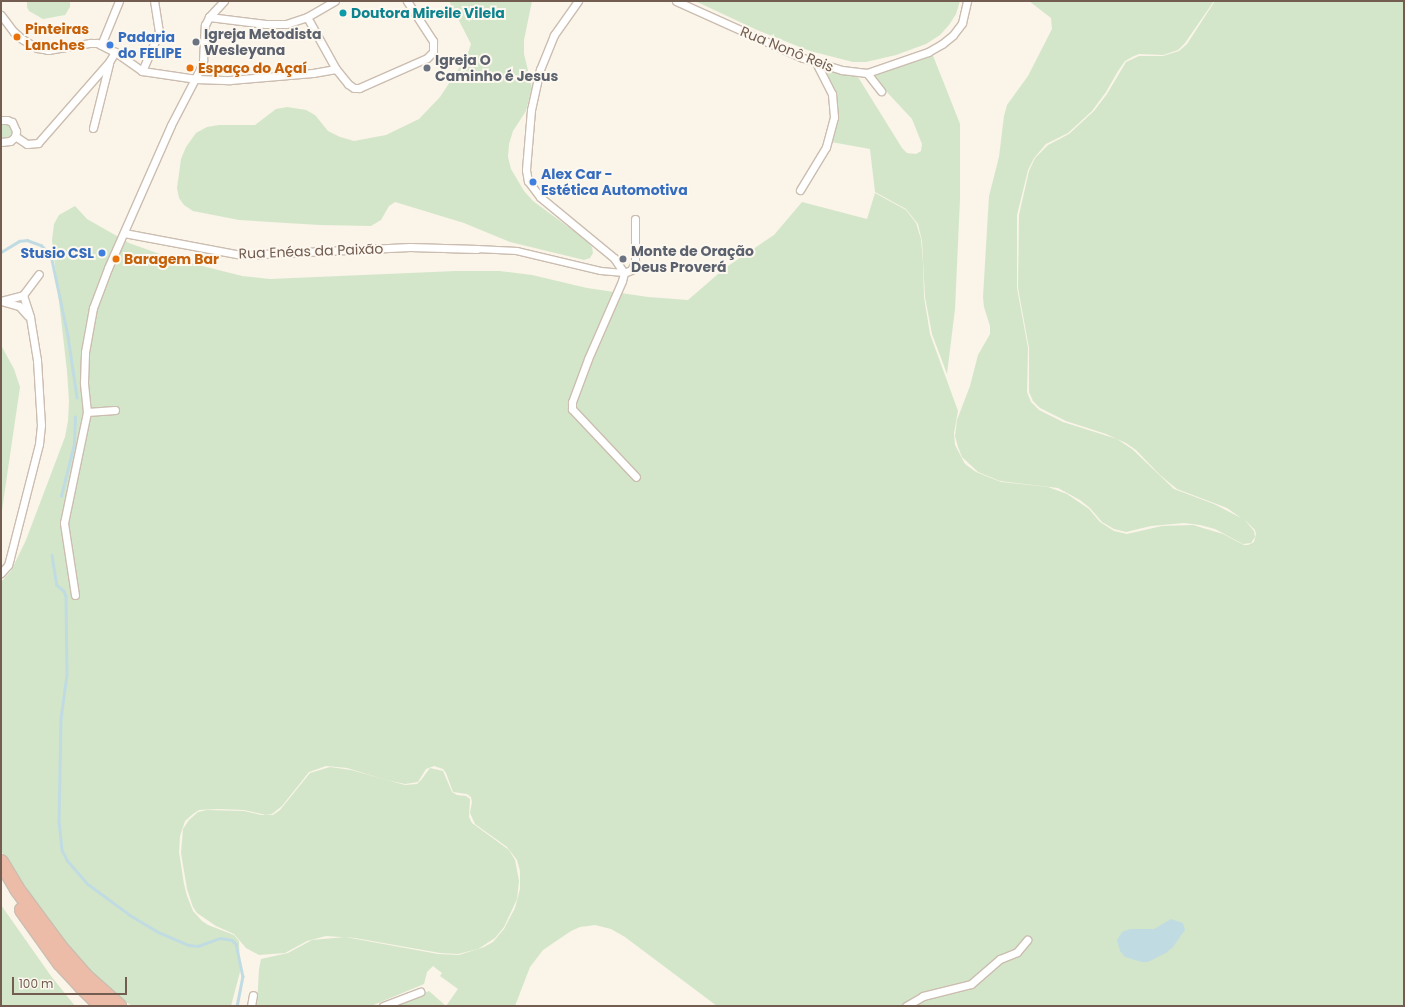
<!DOCTYPE html>
<html>
<head>
<meta charset="utf-8">
<style>
  body { margin:0 }
  #map { position:relative; width:1405px; height:1007px; overflow:hidden; background:#faf4e9; font-family:Poppins,sans-serif }
  div>[style] { position:absolute }
  [style*='--x'] { left:calc(var(--x)*1px); top:calc(var(--y)*1px); width:calc(var(--w)*1px); rotate:calc(var(--a)*1deg) }
  .green>* { inset:0; background:#d4e6c9 }
  .water>* { inset:0; background:#c0dce2 }
  .stream>* { height:2.5px; margin:-1.25px; padding:0 1.25px; transform-origin:1.25px; border-radius:1.25px; background:#c0dce2 }
  .roads { filter:drop-shadow(1px 0 #cbbdb0) drop-shadow(-1px 0 #cbbdb0) drop-shadow(0 1px #cbbdb0) drop-shadow(0 -1px #cbbdb0) }
  .pedestrian>* { height:5.5px; margin:-2.75px; padding:0 2.75px; transform-origin:2.75px; border-radius:2.75px; background:#fff }
  .minor>* { height:7px; margin:-3.5px; padding:0 3.5px; transform-origin:3.5px; border-radius:3.5px; background:#fff }
  .motorway>* { height:14px; margin:-7px; padding:0 7px; transform-origin:7px; border-radius:7px; background:#edbca8 }
  .dots>* { width:11px; height:11px; translate:-50% -50%; box-sizing:border-box; border:2px solid #fdf8ef; border-radius:50% }
  span { translate:-50% -50%; white-space:nowrap; text-align:center; line-height:1.15; -webkit-text-stroke:4px #fdf8ef; paint-order:stroke }
  .culture-label { font-size:14px; color:#0d838f; font-weight:700 }
  .left { translate:0 -50%; text-align:left }
  .food-label { font-size:14px; color:#c56008; font-weight:700 }
  .worship-label { font-size:14px; color:#5b616d; font-weight:700 }
  .shop-label { font-size:14px; color:#366cbe; font-weight:700 }
  .right { translate:-100% -50%; text-align:right }
  .street-label { font-size:14px; color:#725d50 }
  .frame { position:absolute; inset:0; border:2px solid #725d50; pointer-events:none }
  .scale { position:absolute; left:12px; top:977px; width:115px; height:18px; box-sizing:border-box; border:2px solid #725d50; border-top:0; padding-left:5px; font-size:12px; line-height:14px; white-space:nowrap; color:#725d50; -webkit-text-stroke:3px #fdf8ef; paint-order:stroke }
</style>
</head>
<body>
<div id="map">
  <div class="green">
    <div style="clip-path:polygon(27px 1px,70px 1px,70px 7px,65px 15px,43px 19px,29px 11px,27px 7px)"></div>
    <div style="clip-path:polygon(449px 1px,532px 1px,524px 40px,524px 54px,532px 87px,526px 111px,513px 131px,509px 144px,508px 157px,511px 169px,524px 191px,533px 201px,586px 240px,592px 247px,593px 253px,590px 258px,584px 260px,576px 258px,510px 242px,464px 223px,395px 202px,389px 206px,381px 220px,371px 226px,320px 225px,239px 220px,193px 211px,184px 205px,179px 198px,177px 188px,181px 159px,186px 147px,196px 133px,207px 127px,219px 125px,255px 125px,276px 109px,287px 107px,306px 110px,315px 115px,328px 131px,340px 137px,354px 141px,386px 135px,419px 119px,440px 97px,467px 56px,471px 44px)"></div>
    <div style="clip-path:polygon(695px 1px,960px 1px,956px 14px,949px 25px,940px 35px,926px 44px,896px 55px,866px 62px,853px 62px,810px 51px,757px 30px)"></div>
    <div style="clip-path:polygon(1029px 1px,1214px 1px,1185px 43px,1178px 50px,1163px 55px,1139px 54px,1132px 57px,1125px 61px,1118px 71px,1106px 92px,1092px 111px,1068px 133px,1046px 144px,1034px 158px,1028px 170px,1017px 215px,1017px 288px,1028px 348px,1027px 392px,1031px 402px,1039px 410px,1063px 422px,1117px 439px,1132px 449px,1174px 489px,1214px 504px,1241px 518px,1227px 508px,1177px 489px,1160px 475px,1136px 450px,1126px 443px,1106px 434px,1066px 421px,1040px 408px,1033px 401px,1029px 392px,1029px 348px,1018px 288px,1019px 215px,1029px 171px,1035px 158px,1048px 145px,1069px 134px,1094px 111px,1107px 94px,1126px 62px,1139px 56px,1163px 56px,1179px 51px,1187px 44px,1215px 1px,1404px 1px,1404px 1006px,717px 1006px,625px 937px,611px 929px,595px 925px,580px 927px,571px 931px,543px 950px,530px 967px,515px 1006px,393px 1006px,429px 991px,446px 1006px,458px 989px,440px 976px,442px 973px,433px 966px,427px 972px,424px 984px,371px 1006px,257px 1006px,259px 969px,261px 959px,288px 953px,312px 940px,345px 937px,438px 954px,459px 955px,484px 947px,493px 942px,504px 929px,515px 908px,520px 889px,520px 871px,517px 860px,507px 847px,475px 824px,470px 813px,472px 802px,471px 797px,467px 794px,453px 792px,446px 773px,443px 769px,434px 766px,426px 769px,418px 782px,405px 784px,386px 780px,347px 768px,326px 766px,309px 772px,282px 806px,272px 814px,266px 815px,244px 810px,218px 809px,199px 810px,193px 814px,185px 821px,180px 836px,179px 852px,184px 884px,187px 896px,193px 911px,202px 921px,208px 925px,234px 935px,239px 941px,240px 972px,231px 1006px,132px 1006px,107px 990px,65px 944px,1px 851px,1px 582px,11px 571px,26px 540px,65px 437px,68px 421px,69px 401px,67px 371px,52px 240px,54px 224px,59px 215px,75px 206px,87px 219px,129px 243px,171px 258px,242px 276px,270px 279px,456px 271px,499px 271px,532px 275px,587px 288px,648px 297px,688px 300px,725px 268px,774px 235px,802px 202px,867px 219px,875px 193px,906px 210px,916px 223px,921px 239px,923px 263px,924px 297px,930px 334px,958px 411px,954px 433px,955px 445px,965px 464px,976px 472px,1001px 482px,1048px 487px,1067px 494px,1089px 509px,1100px 522px,1114px 531px,1127px 534px,1162px 526px,1193px 525px,1223px 534px,1244px 545px,1248px 545px,1254px 542px,1256px 534px,1255px 530px,1244px 519px,1254px 531px,1255px 537px,1251px 543px,1243px 544px,1215px 529px,1200px 525px,1184px 523px,1151px 526px,1126px 532px,1114px 529px,1102px 522px,1090px 508px,1080px 500px,1058px 488px,1000px 481px,978px 472px,962px 457px,958px 447px,955px 436px,957px 420px,970px 386px,978px 355px,990px 334px,990px 326px,984px 307px,983px 297px,989px 196px,999px 157px,1004px 116px,1007px 105px,1028px 76px,1052px 29px,1051px 18px)"></div>
    <div style="clip-path:polygon(932px 53px,960px 124px,960px 199px,955px 309px,947px 374px,932px 334px,925px 297px,922px 241px,918px 224px,906px 209px,875px 192px,870px 149px,831px 142px,836px 120px,821px 67px,858px 77px,902px 148px,907px 153px,916px 154px,921px 151px,922px 144px,912px 119px,871px 75px)"></div>
    <div style="clip-path:polygon(1px 121px,14px 125px,12px 138px,1px 141px)"></div>
    <div style="clip-path:polygon(1px 345px,14px 369px,20px 387px,1px 517px)"></div>
    <div style="clip-path:polygon(330px 767px,351px 770px,405px 785px,417px 784px,421px 780px,430px 768px,443px 771px,452px 792px,457px 795px,466px 796px,470px 799px,469px 817px,472px 823px,509px 850px,515px 860px,519px 881px,517px 899px,504px 927px,495px 938px,478px 949px,458px 954px,440px 953px,355px 938px,326px 936px,307px 941px,285px 953px,259px 955px,246px 948px,234px 934px,216px 926px,197px 913px,193px 907px,187px 889px,181px 853px,183px 829px,189px 820px,198px 812px,207px 810px,244px 811px,261px 815px,273px 815px,280px 810px,310px 773px)"></div>
    <div style="clip-path:polygon(1px 905px,51px 976px,75px 1006px,1px 1006px)"></div>
  </div>
  <div class="water">
    <div style="clip-path:polygon(1171px 919px,1183px 923px,1185px 930px,1173px 947px,1166px 953px,1148px 962px,1142px 962px,1125px 957px,1120px 951px,1117px 940px,1122px 932px,1130px 929px,1154px 929px)"></div>
  </div>
  <div class="stream">
    <div style="--x:1;--y:252;--w:21;--a:-31"></div>
    <div style="--x:19;--y:241;--w:8;--a:-7"></div>
    <div style="--x:27;--y:240;--w:15;--a:20"></div>
    <div style="--x:41;--y:245;--w:14;--a:45"></div>
    <div style="--x:51;--y:255;--w:83;--a:78.1"></div>
    <div style="--x:68;--y:336;--w:62;--a:81.6"></div>
    <div style="--x:61;--y:496;--w:54;--a:-76"></div>
    <div style="--x:74;--y:444;--w:27;--a:-88"></div>
    <div style="--x:52;--y:555;--w:30;--a:81"></div>
    <div style="--x:57;--y:585;--w:9;--a:41"></div>
    <div style="--x:64;--y:591;--w:5;--a:68"></div>
    <div style="--x:66;--y:596;--w:79;--a:89.3"></div>
    <div style="--x:67;--y:675;--w:44;--a:97.8"></div>
    <div style="--x:61;--y:719;--w:102;--a:91.1"></div>
    <div style="--x:59;--y:821;--w:29;--a:84"></div>
    <div style="--x:62;--y:850;--w:11;--a:63"></div>
    <div style="--x:67;--y:860;--w:32;--a:49"></div>
    <div style="--x:88;--y:884;--w:52;--a:36.4"></div>
    <div style="--x:130;--y:915;--w:33;--a:31"></div>
    <div style="--x:158;--y:932;--w:33;--a:23"></div>
    <div style="--x:188;--y:945;--w:10;--a:6"></div>
    <div style="--x:198;--y:946;--w:23;--a:-20"></div>
    <div style="--x:220;--y:938;--w:12;--a:9"></div>
    <div style="--x:232;--y:940;--w:6;--a:45"></div>
    <div style="--x:236;--y:944;--w:33;--a:78"></div>
    <div style="--x:243;--y:976;--w:31;--a:101"></div>
  </div>
  <div class="roads">
    <div class="pedestrian">
      <div style="--x:477;--y:249;--w:40;--a:2.9"></div>
      <div style="--x:517;--y:251;--w:86;--a:13.4"></div>
      <div style="--x:601;--y:271;--w:23;--a:5"></div>
    </div>
    <div class="minor">
      <div style="--x:578;--y:1;--w:42;--a:125.2"></div>
      <div style="--x:554;--y:35;--w:37;--a:112"></div>
      <div style="--x:540;--y:69;--w:42;--a:102.4"></div>
      <div style="--x:531;--y:110;--w:60;--a:94.8"></div>
      <div style="--x:526;--y:170;--w:11;--a:80"></div>
      <div style="--x:528;--y:181;--w:20;--a:53"></div>
      <div style="--x:540;--y:197;--w:96;--a:39.5"></div>
      <div style="--x:614;--y:258;--w:18;--a:56"></div>
      <div style="--x:624;--y:273;--w:8;--a:104"></div>
      <div style="--x:622;--y:281;--w:85;--a:113.6"></div>
      <div style="--x:588;--y:359;--w:46;--a:110.4"></div>
      <div style="--x:572;--y:402;--w:7;--a:90"></div>
      <div style="--x:572;--y:409;--w:93;--a:46.7"></div>
      <div style="--x:676;--y:1;--w:139;--a:24.2"></div>
      <div style="--x:803;--y:58;--w:41;--a:17.1"></div>
      <div style="--x:842;--y:70;--w:25;--a:7"></div>
      <div style="--x:867;--y:73;--w:65;--a:-19"></div>
      <div style="--x:928;--y:52;--w:16;--a:-30"></div>
      <div style="--x:942;--y:44;--w:14;--a:-39"></div>
      <div style="--x:953;--y:35;--w:15;--a:-53"></div>
      <div style="--x:962;--y:23;--w:23;--a:-77"></div>
      <div style="--x:1;--y:15;--w:21;--a:53"></div>
      <div style="--x:14;--y:32;--w:11;--a:41"></div>
      <div style="--x:22;--y:39;--w:17;--a:31"></div>
      <div style="--x:37;--y:48;--w:11;--a:10"></div>
      <div style="--x:48;--y:50;--w:43;--a:-9.5"></div>
      <div style="--x:90;--y:43;--w:7;--a:0"></div>
      <div style="--x:97;--y:43;--w:20;--a:27"></div>
      <div style="--x:115;--y:52;--w:33;--a:35"></div>
      <div style="--x:142;--y:71;--w:55;--a:8.4"></div>
      <div style="--x:196;--y:79;--w:34;--a:2"></div>
      <div style="--x:230;--y:80;--w:83;--a:-4.8"></div>
      <div style="--x:313;--y:73;--w:23;--a:-10"></div>
      <div style="--x:209;--y:17;--w:57;--a:7"></div>
      <div style="--x:266;--y:24;--w:20;--a:0"></div>
      <div style="--x:286;--y:24;--w:22;--a:-18"></div>
      <div style="--x:307;--y:17;--w:32;--a:-30"></div>
      <div style="--x:307;--y:17;--w:60;--a:60.9"></div>
      <div style="--x:336;--y:69;--w:19;--a:51"></div>
      <div style="--x:348;--y:84;--w:7;--a:34"></div>
      <div style="--x:354;--y:88;--w:5;--a:0"></div>
      <div style="--x:359;--y:88;--w:74;--a:-23.8"></div>
      <div style="--x:427;--y:58;--w:8;--a:-45"></div>
      <div style="--x:433;--y:52;--w:11;--a:-90"></div>
      <div style="--x:433;--y:41;--w:48;--a:-123"></div>
      <div style="--x:101;--y:45;--w:48;--a:-67.8"></div>
      <div style="--x:142;--y:71;--w:43;--a:-66.4"></div>
      <div style="--x:159;--y:32;--w:31;--a:-99"></div>
      <div style="--x:867;--y:73;--w:23;--a:52"></div>
      <div style="--x:1;--y:120;--w:6;--a:0"></div>
      <div style="--x:7;--y:120;--w:5;--a:22"></div>
      <div style="--x:12;--y:122;--w:10;--a:66"></div>
      <div style="--x:16;--y:131;--w:6;--a:99"></div>
      <div style="--x:15;--y:137;--w:6;--a:141"></div>
      <div style="--x:10;--y:141;--w:9;--a:174"></div>
      <div style="--x:93;--y:128;--w:66;--a:-76"></div>
      <div style="--x:15;--y:136;--w:14;--a:34"></div>
      <div style="--x:27;--y:144;--w:11;--a:-5"></div>
      <div style="--x:38;--y:143;--w:108;--a:-48.8"></div>
      <div style="--x:109;--y:62;--w:12;--a:-59"></div>
      <div style="--x:800;--y:190;--w:50;--a:-58.8"></div>
      <div style="--x:826;--y:147;--w:31;--a:-75"></div>
      <div style="--x:834;--y:117;--w:23;--a:-95"></div>
      <div style="--x:832;--y:94;--w:36;--a:-117"></div>
      <div style="--x:124;--y:233;--w:120;--a:10.6"></div>
      <div style="--x:242;--y:255;--w:168;--a:-2.7"></div>
      <div style="--x:410;--y:247;--w:67;--a:1.7"></div>
      <div style="--x:624;--y:273;--w:8;--a:-23"></div>
      <div style="--x:631;--y:270;--w:9;--a:-63"></div>
      <div style="--x:635;--y:262;--w:43;--a:-90"></div>
      <div style="--x:23;--y:295;--w:26;--a:-53"></div>
      <div style="--x:1;--y:301;--w:23;--a:-15"></div>
      <div style="--x:23;--y:295;--w:23;--a:72"></div>
      <div style="--x:30;--y:317;--w:44;--a:80.8"></div>
      <div style="--x:37;--y:360;--w:65;--a:86.5"></div>
      <div style="--x:41;--y:425;--w:19;--a:96"></div>
      <div style="--x:39;--y:444;--w:118;--a:104.3"></div>
      <div style="--x:10;--y:558;--w:7;--a:106"></div>
      <div style="--x:8;--y:565;--w:11;--a:131"></div>
      <div style="--x:1;--y:301;--w:19;--a:16"></div>
      <div style="--x:19;--y:306;--w:13;--a:48"></div>
      <div style="--x:87;--y:412;--w:28;--a:-4"></div>
      <div style="--x:75;--y:595;--w:73;--a:-98.7"></div>
      <div style="--x:64;--y:523;--w:113;--a:-78.3"></div>
      <div style="--x:87;--y:412;--w:30;--a:-96"></div>
      <div style="--x:84;--y:382;--w:30;--a:-88"></div>
      <div style="--x:85;--y:352;--w:45;--a:-79.7"></div>
      <div style="--x:93;--y:308;--w:43;--a:-69.4"></div>
      <div style="--x:108;--y:268;--w:156;--a:-66.2"></div>
      <div style="--x:171;--y:125;--w:63;--a:-62.6"></div>
      <div style="--x:200;--y:69;--w:9;--a:-69"></div>
      <div style="--x:203;--y:61;--w:36;--a:-87"></div>
      <div style="--x:205;--y:25;--w:9;--a:-63"></div>
      <div style="--x:209;--y:17;--w:22;--a:-47"></div>
      <div style="--x:251;--y:1006;--w:11;--a:-80"></div>
      <div style="--x:383;--y:1006;--w:40;--a:-21"></div>
      <div style="--x:906;--y:1006;--w:20;--a:-30"></div>
      <div style="--x:923;--y:996;--w:49;--a:-14"></div>
      <div style="--x:971;--y:984;--w:38;--a:-41"></div>
      <div style="--x:1000;--y:959;--w:18;--a:-22"></div>
      <div style="--x:1017;--y:952;--w:16;--a:-50"></div>
    </div>
    <div class="motorway">
      <div style="--x:1;--y:862;--w:31;--a:59"></div>
      <div style="--x:17;--y:889;--w:72;--a:53.4"></div>
      <div style="--x:60;--y:947;--w:37;--a:49"></div>
      <div style="--x:84;--y:975;--w:47;--a:41.5"></div>
      <div style="--x:22;--y:910;--w:65;--a:54.4"></div>
      <div style="--x:60;--y:963;--w:33;--a:47"></div>
      <div style="--x:82;--y:987;--w:28;--a:44"></div>
    </div>
  </div>
  <div class="dots">
    <div style="left:343px;top:13px;background:#0f9aa8"></div>
    <div style="left:17px;top:37px;background:#e8710a"></div>
    <div style="left:196px;top:42px;background:#6b7280"></div>
    <div style="left:110px;top:45px;background:#3f7fe0"></div>
    <div style="left:190px;top:68px;background:#e8710a"></div>
    <div style="left:427px;top:68px;background:#6b7280"></div>
    <div style="left:533px;top:182px;background:#3f7fe0"></div>
    <div style="left:102px;top:253px;background:#3f7fe0"></div>
    <div style="left:116px;top:259px;background:#e8710a"></div>
    <div style="left:623px;top:259px;background:#6b7280"></div>
  </div>
  <div class="culture-label">
    <span class="left" style="left:351px;top:13px">Doutora Mireile Vilela</span>
  </div>
  <div class="food-label">
    <span class="left" style="left:25px;top:37px">Pinteiras<br>Lanches</span>
    <span class="left" style="left:198px;top:68px">Espaço do Açaí</span>
    <span class="left" style="left:124px;top:259px">Baragem Bar</span>
  </div>
  <div class="worship-label">
    <span class="left" style="left:204px;top:42px">Igreja Metodista<br>Wesleyana</span>
    <span class="left" style="left:435px;top:68px">Igreja O<br>Caminho é Jesus</span>
    <span class="left" style="left:631px;top:259px">Monte de Oração<br>Deus Proverá</span>
  </div>
  <div class="shop-label">
    <span class="left" style="left:118px;top:45px">Padaria<br>do FELIPE</span>
    <span class="left" style="left:541px;top:182px">Alex Car -<br>Estética Automotiva</span>
    <span class="right" style="left:94px;top:253px">Stusio CSL</span>
  </div>
  <div class="street-label">
    <span style="left:787px;top:49px;rotate:22deg">Rua Nonô Reis</span>
    <span style="left:311px;top:251px;rotate:-2deg">Rua Enéas da Paixão</span>
  </div>
  <div class="frame"></div>
  <div class="scale">100 m</div>
</div>
</body>
</html>
